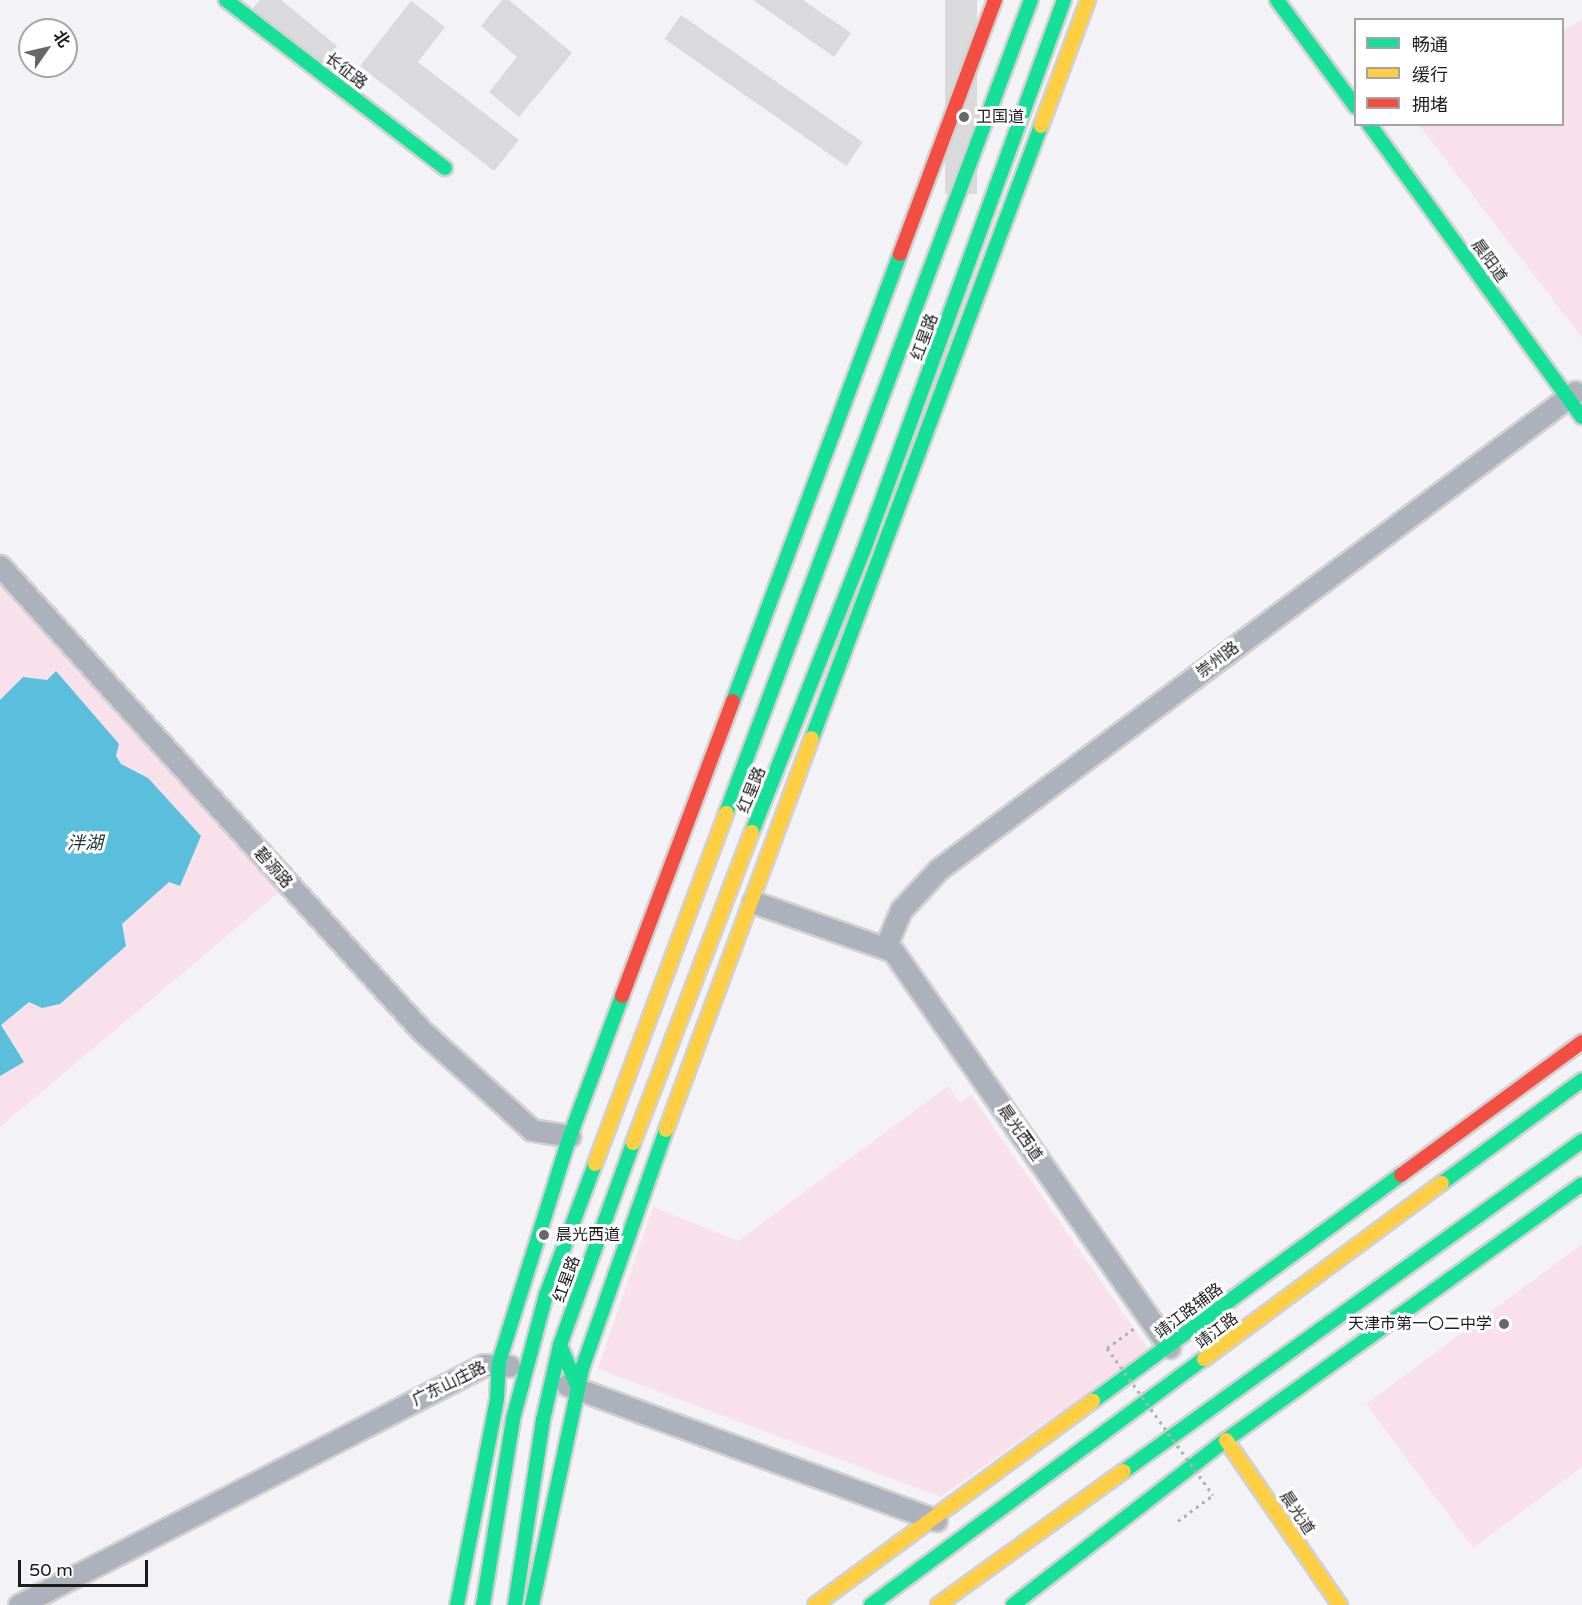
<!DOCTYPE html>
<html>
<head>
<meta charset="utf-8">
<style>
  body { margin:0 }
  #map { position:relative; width:1582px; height:1605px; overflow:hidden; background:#f3f3f7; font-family:"Varela Round","Noto Sans SC",sans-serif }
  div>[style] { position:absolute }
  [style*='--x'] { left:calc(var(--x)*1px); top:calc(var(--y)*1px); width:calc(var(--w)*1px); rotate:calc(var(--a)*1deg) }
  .green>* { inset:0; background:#f8e1eb }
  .water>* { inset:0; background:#5abfdc }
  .building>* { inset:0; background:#dad9dc; transform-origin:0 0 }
  .path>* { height:3px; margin-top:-1.5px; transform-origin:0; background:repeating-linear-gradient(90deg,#adb2b7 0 3px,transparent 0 7.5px) }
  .roads { filter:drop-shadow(2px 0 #d1d1d4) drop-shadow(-2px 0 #d1d1d4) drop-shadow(0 2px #d1d1d4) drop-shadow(0 -2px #d1d1d4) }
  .street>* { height:21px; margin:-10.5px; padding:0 10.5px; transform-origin:10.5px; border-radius:10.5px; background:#acb2bc }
  .fast>* { height:14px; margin:-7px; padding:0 7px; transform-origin:7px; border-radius:7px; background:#16e098 }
  .slow>* { height:14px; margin:-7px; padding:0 7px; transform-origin:7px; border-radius:7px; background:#ffcf43 }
  .jam>* { height:14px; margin:-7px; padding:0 7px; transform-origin:7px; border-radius:7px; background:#f24e42 }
  .path-bridge>* { height:3px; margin-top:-1.5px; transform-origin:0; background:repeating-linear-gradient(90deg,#adb2b7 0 3px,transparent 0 7.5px) }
  .dots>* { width:16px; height:16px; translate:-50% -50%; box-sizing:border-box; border:3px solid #fff; border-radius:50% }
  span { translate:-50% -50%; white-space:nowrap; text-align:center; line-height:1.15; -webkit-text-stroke:6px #fff; paint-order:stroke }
  .street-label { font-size:16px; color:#1c1c1f }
  .poi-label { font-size:16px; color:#1c1c1f }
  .left { translate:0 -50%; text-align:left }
  .right { translate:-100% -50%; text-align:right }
  .water-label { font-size:18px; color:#20363d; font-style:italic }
  .legend { position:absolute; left:1354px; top:18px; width:210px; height:108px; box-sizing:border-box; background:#fff; border:2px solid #a4a4a5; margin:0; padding:8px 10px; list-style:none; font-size:18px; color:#1c1c1f }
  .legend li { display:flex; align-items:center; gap:12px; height:30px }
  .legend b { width:30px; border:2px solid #a4a4a5 }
  .north { position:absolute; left:18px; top:18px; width:60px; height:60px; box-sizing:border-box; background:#fff; border:2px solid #a4a4a5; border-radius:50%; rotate:56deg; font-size:16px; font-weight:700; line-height:24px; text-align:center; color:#1c1c1f }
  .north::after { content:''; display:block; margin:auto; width:21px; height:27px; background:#67676b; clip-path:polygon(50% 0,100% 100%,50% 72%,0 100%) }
  .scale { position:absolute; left:18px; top:1560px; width:130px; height:27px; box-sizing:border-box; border:3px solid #1c1c1f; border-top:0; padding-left:8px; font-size:18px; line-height:21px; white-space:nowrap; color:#1c1c1f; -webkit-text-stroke:4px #fff; paint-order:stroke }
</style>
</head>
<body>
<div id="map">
  <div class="green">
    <div style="clip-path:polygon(1582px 19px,1582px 338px,1419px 125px,1562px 124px,1563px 31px)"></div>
    <div style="clip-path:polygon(0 573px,285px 887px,0 1127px)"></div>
    <div style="clip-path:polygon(948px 1086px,960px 1103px,971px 1095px,1148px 1349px,941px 1497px,598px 1369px,653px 1207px,738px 1241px)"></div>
    <div style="clip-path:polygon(1582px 1244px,1582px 1467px,1473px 1548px,1366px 1404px)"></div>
  </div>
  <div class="water">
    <div style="clip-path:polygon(56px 671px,119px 744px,116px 756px,121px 764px,148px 778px,201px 836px,180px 886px,169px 882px,122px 924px,126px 946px,60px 1004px,42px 1008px,29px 1002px,1px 1025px,24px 1062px,0 1076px,0 700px,23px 677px,47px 680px)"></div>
  </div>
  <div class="building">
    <div style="clip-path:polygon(260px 0,281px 0,337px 46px,322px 65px,252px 9px)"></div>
    <div style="clip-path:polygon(502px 0,509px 0,572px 53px,519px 117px,489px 92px,517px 57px,481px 26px)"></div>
    <div style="clip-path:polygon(753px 0,803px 0,851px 33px,834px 57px)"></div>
    <div style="left:945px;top:0;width:32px;height:194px"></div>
    <div style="clip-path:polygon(411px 1px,445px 27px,418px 62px,519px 140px,494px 171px,360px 66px)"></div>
    <div style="left:681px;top:15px;width:222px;height:29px;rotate:35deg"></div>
  </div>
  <div class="path">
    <div style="--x:1107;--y:1348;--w:34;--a:-36"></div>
    <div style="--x:1178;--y:1521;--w:44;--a:-36.6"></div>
  </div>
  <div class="roads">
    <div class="street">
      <div style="--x:0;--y:566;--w:628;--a:47.78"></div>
      <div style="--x:422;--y:1031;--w:148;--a:42"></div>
      <div style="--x:532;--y:1130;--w:38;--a:9"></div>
      <div style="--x:753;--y:902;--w:148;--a:19.3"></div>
      <div style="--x:893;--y:951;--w:483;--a:55.1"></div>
      <div style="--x:885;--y:948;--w:41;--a:-67.2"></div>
      <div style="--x:901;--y:910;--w:56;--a:-47.2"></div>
      <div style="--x:939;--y:869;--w:795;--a:-36.87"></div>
      <div style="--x:567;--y:1385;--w:393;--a:20.1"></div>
      <div style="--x:19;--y:1605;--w:523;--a:-27.3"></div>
      <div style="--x:484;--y:1365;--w:25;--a:2"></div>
    </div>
    <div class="fast">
      <div style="--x:226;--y:0;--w:276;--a:37.5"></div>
      <div style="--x:1277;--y:0;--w:133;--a:53.6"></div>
      <div style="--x:1369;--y:124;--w:362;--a:54"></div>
      <div style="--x:733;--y:701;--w:477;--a:-69.5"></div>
      <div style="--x:812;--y:738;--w:653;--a:-69.49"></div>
      <div style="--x:726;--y:813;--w:868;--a:-69.44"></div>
      <div style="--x:752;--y:832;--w:301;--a:-68.4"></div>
      <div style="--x:863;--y:552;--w:587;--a:-69.99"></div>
      <div style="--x:1442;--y:1183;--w:174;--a:-36.3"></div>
      <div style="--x:560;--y:1345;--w:47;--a:67.3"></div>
      <div style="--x:1093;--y:1401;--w:382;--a:-36.3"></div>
      <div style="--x:1124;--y:1471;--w:565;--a:-35.77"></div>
      <div style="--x:457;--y:1605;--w:210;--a:-79"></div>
      <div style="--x:497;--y:1399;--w:37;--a:-87"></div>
      <div style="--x:499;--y:1362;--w:237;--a:-72.6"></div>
      <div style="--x:570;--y:1136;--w:149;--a:-69.6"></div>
      <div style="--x:483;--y:1605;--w:188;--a:-80.8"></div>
      <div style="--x:513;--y:1419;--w:128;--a:-75.1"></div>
      <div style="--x:546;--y:1295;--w:140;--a:-69.5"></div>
      <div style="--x:515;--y:1605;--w:187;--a:-81.4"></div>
      <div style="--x:543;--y:1420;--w:77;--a:-77.2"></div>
      <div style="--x:560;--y:1345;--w:215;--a:-70.1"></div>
      <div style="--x:532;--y:1605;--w:244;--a:-78"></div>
      <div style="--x:583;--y:1366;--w:250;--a:-70.6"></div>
      <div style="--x:871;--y:1605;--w:414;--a:-36.5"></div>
      <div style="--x:1013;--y:1605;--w:269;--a:-37.8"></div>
      <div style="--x:1226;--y:1440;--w:438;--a:-35.7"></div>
    </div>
    <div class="slow">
      <div style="--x:1041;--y:126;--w:134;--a:-69.5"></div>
      <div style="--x:666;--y:1130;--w:418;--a:-69.6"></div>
      <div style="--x:633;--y:1143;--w:333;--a:-69.1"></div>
      <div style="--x:595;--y:1164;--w:375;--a:-69.5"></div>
      <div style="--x:1204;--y:1359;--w:296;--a:-36.5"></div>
      <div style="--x:1226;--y:1440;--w:201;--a:55.4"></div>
      <div style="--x:815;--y:1605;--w:345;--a:-36.3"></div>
      <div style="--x:938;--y:1605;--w:229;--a:-35.8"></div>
    </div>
    <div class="jam">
      <div style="--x:900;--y:254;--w:271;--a:-69.5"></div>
      <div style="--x:622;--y:996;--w:315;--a:-69.4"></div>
      <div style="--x:1401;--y:1175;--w:225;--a:-36.3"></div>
    </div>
  </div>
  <div class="path-bridge">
    <div style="--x:1107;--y:1348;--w:181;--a:54.2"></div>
  </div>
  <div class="dots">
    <div style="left:964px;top:117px;background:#67676b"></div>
    <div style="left:544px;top:1235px;background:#67676b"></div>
    <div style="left:1504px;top:1324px;background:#67676b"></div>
  </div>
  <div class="street-label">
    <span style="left:346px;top:71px;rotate:38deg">长征路</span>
    <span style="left:1489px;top:261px;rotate:54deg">晨阳道</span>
    <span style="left:925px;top:337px;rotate:-70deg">红星路</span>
    <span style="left:1218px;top:660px;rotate:-37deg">崇州路</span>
    <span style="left:752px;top:790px;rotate:-68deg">红星路</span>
    <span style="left:273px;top:868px;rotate:48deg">碧源路</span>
    <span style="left:1020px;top:1133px;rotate:55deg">晨光西道</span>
    <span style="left:567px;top:1279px;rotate:-70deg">红星路</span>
    <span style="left:1189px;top:1311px;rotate:-37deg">靖江路辅路</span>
    <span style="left:1217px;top:1331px;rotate:-37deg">靖江路</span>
    <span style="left:449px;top:1384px;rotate:-26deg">广东山庄路</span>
    <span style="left:1297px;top:1513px;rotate:56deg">晨光道</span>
  </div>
  <div class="poi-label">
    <span class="left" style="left:976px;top:117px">卫国道</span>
    <span class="left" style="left:556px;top:1235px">晨光西道</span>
    <span class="right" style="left:1492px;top:1324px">天津市第一〇二中学</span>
  </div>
  <div class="water-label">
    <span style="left:85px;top:843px">泮湖</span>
  </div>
  <ul class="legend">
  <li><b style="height:8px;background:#16e098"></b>畅通</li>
  <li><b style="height:8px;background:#ffcf43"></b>缓行</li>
  <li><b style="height:8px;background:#f24e42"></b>拥堵</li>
  </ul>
  <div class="north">北</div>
  <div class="scale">50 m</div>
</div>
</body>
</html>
